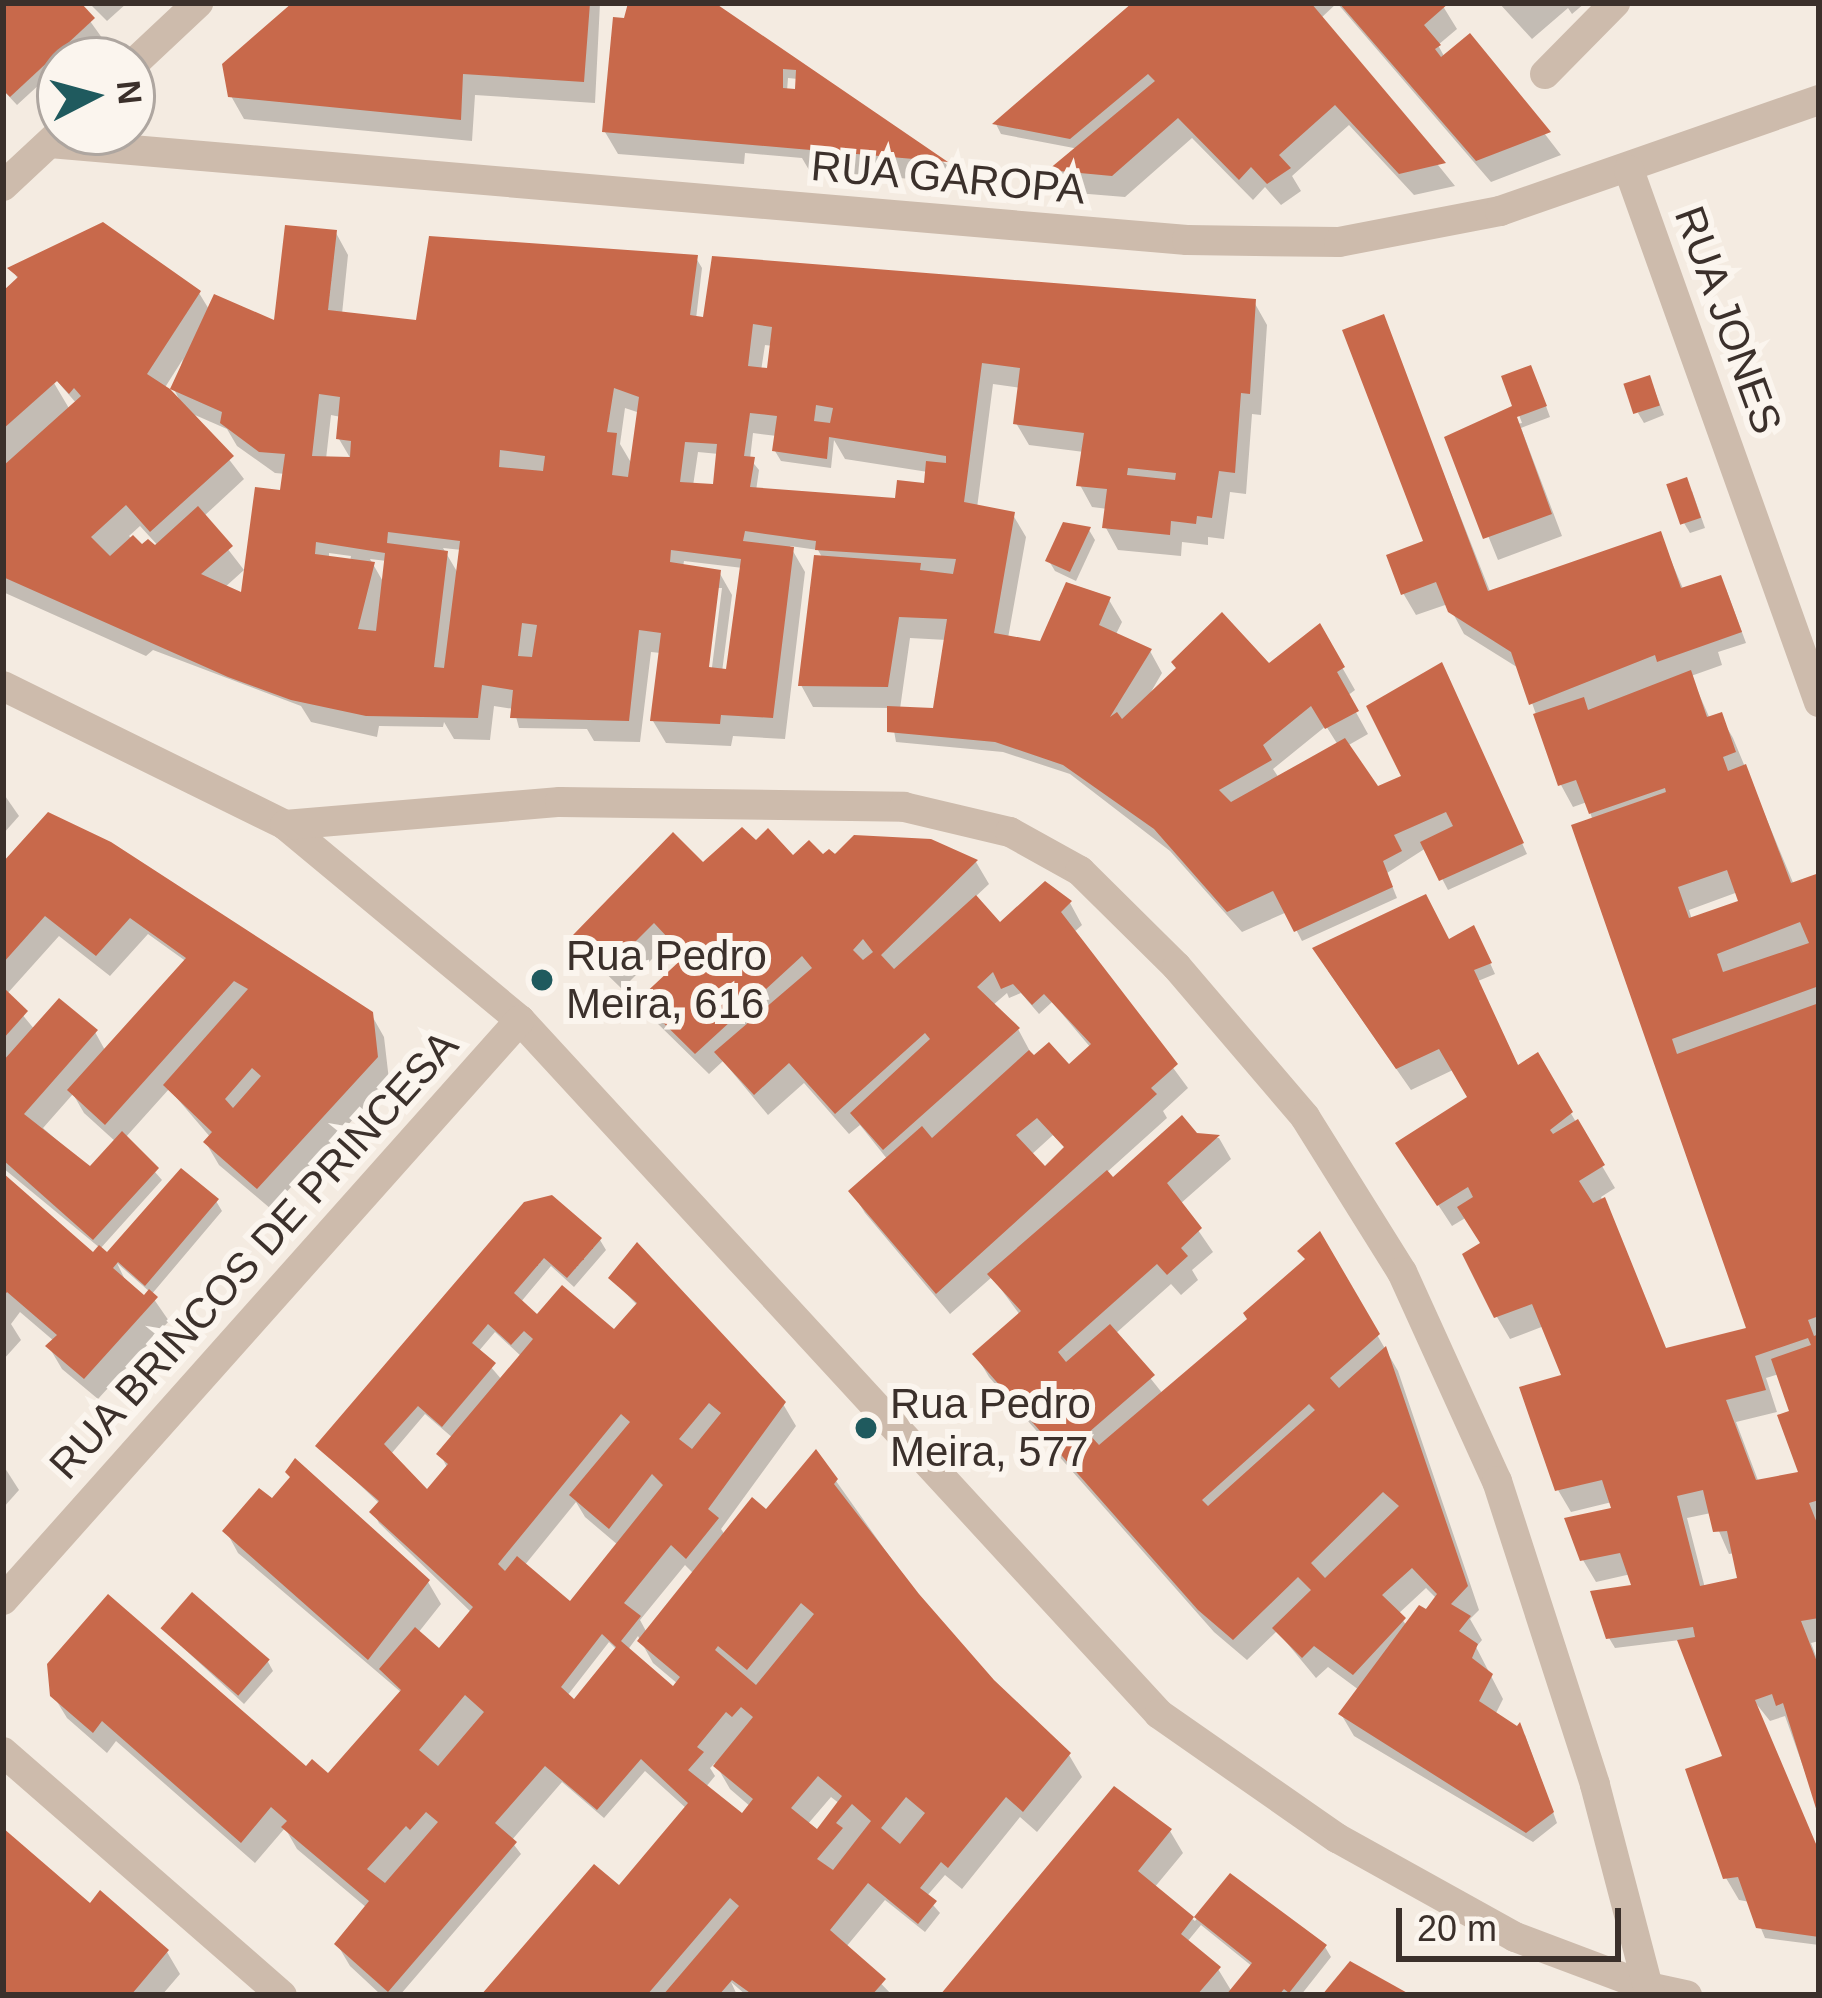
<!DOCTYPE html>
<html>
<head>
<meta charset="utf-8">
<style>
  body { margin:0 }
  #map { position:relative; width:1822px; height:1998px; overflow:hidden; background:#f4ebe1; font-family:Arial,sans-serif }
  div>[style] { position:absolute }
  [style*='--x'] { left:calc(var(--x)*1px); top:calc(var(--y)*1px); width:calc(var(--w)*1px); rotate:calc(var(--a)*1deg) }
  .shadow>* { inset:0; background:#0003 }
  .building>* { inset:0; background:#c8694b; transform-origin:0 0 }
  .service>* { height:30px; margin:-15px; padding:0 15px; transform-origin:15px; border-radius:15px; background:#cdbbac }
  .minor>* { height:30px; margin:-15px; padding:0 15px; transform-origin:15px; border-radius:15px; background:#cdbbac }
  .dots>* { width:33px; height:33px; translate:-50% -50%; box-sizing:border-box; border:6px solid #fbf5ee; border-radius:50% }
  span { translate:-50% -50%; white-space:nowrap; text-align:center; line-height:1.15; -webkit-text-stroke:12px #fbf5ee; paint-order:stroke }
  .street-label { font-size:42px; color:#3b302b }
  .poi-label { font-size:42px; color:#3b302b }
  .left { translate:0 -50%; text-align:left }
  .frame { position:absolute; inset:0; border:6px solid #3b302b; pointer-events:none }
  .north { position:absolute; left:36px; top:36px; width:120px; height:120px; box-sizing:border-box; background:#fbf5ee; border:3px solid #aea6a0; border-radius:50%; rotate:84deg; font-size:33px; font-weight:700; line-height:48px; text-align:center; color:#3b302b }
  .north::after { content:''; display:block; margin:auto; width:42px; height:54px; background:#1f5a5e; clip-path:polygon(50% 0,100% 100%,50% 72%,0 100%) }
  .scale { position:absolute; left:1396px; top:1908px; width:225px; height:54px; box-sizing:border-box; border:6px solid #3b302b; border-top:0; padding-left:15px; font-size:36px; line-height:42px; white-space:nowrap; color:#3b302b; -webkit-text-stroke:9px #fbf5ee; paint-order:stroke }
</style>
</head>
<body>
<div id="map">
  <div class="shadow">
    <div style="clip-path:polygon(3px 3px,77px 3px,105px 42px,85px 60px,60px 60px,60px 77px,54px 71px,17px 105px,3px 90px)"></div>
    <div style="clip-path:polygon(89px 3px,127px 3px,107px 21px)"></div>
    <div style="clip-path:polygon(296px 3px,600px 3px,595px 103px,475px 95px,472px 141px,244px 119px,231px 96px)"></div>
    <div style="clip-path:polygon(evenodd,631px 3px,710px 3px,946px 164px,956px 183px,809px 170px,802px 158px,745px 153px,744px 164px,618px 154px,605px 132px,631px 3px,788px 78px,798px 79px,798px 92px,787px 91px,788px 78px)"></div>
    <div style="clip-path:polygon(1137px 3px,1441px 3px,1457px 29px,1438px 45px,1445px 58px,1470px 37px,1561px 155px,1491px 182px,1337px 3px,1320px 19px,1455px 186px,1414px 195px,1349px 125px,1292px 176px,1301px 191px,1281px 205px,1265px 187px,1253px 200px,1192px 138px,1125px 197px,1064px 192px,1052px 171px,1079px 149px,1001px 134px,996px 124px)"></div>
    <div style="clip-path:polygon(1499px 3px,1585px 3px,1572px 14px,1568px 8px,1532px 39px)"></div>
    <div style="clip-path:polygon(evenodd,336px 233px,348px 255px,342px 314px,419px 324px,696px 258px,702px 268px,696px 319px,1254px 302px,1267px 325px,1261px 415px,1252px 414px,1246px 494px,1230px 492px,1224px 539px,1208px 537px,1208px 545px,1182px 542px,1181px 556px,1118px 550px,1106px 528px,1108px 509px,1092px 507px,1080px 485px,1084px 452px,1029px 445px,1016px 423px,1021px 388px,993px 384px,977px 508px,1013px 515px,1026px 537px,1008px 638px,1042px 644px,1109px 600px,1122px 622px,1115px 636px,1150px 651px,1162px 673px,1148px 697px,1269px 667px,1319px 627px,1355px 690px,1347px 696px,1368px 734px,1347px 746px,1377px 790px,1507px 811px,1527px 854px,1448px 890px,1426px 848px,1387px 873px,1397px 898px,1302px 941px,1287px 912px,1242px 932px,1170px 851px,1070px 774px,1003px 752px,896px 742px,890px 708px,813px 707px,801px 685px,823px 559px,818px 550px,790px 546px,805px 572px,785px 739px,733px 736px,731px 746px,666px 743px,653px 721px,661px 653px,651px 652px,640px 742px,594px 741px,587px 729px,519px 728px,514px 709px,494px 706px,490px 740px,454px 739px,444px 722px,443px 727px,379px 726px,377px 737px,311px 722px,301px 706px,153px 650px,146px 656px,3px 592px,3px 295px,19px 281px,12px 269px,199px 293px,210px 311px,276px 325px,336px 233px,765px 345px,773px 346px,769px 372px,761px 371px,765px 345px,336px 233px,183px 359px,174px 389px,180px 401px,164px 389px,183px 359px,336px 233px,57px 381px,77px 404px,70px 410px,54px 383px,57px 381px,336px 233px,625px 408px,640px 413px,633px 466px,620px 444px,625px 408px,336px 233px,195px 415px,227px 429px,237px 446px,275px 473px,286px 474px,243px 597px,224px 588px,244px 570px,203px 517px,244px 479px,195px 415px,336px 233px,331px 415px,341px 417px,339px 439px,352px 461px,326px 459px,331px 415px,336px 233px,753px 433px,777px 436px,775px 451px,781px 461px,831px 468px,834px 440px,845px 459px,928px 472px,926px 486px,898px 501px,756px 491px,759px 470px,750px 459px,753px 433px,336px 233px,698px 452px,719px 454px,716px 488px,693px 486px,698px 452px,336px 233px,140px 526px,161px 549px,142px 548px,129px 536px,140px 526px,336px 233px,443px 548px,462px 550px,459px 575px,443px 548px,336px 233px,329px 553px,351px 556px,350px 562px,329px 559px,329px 553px,336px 233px,370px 559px,387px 561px,385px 585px,370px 559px,336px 233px,684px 561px,743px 568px,729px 672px,722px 672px,732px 595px,719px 572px,683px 567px,684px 561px,336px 233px,716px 588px,722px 588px,710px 683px,704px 682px,716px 588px,336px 233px,910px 638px,947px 640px,936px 711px,900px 709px,910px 638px,336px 233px,1326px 726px,1338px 745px,1279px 778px,1273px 769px,1326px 726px)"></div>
    <div style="clip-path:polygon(evenodd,1382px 318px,1491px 594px,1660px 535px,1684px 591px,1726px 589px,1746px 643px,1718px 652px,1722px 665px,1691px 676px,1710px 719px,1720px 716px,1733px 738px,1794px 885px,1819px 877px,1819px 1641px,1811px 1643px,1819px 1664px,1819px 1811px,1785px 1716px,1770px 1721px,1754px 1701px,1819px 1853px,1819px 1945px,1765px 1938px,1750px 1902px,1739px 1900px,1726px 1878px,1726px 1758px,1680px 1640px,1615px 1648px,1609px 1638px,1634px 1588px,1631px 1574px,1596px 1582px,1583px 1560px,1615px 1510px,1612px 1502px,1571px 1512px,1558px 1490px,1566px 1378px,1544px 1326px,1510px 1339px,1497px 1317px,1483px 1245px,1467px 1217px,1452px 1226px,1412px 1165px,1471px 1098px,1455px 1069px,1411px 1090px,1328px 971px,1479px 939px,1495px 974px,1478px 981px,1519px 1068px,1537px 1056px,1615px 1188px,1601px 1197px,1667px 1351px,1750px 1330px,1587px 802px,1573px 807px,1561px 785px,1520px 669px,1464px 634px,1448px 604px,1416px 615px,1403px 593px,1426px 543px,1382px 318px,1738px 892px,1742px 903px,1692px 920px,1689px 910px,1738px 892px,1382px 318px,1779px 1374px,1793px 1412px,1802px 1475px,1759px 1483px,1736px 1422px,1777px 1412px,1766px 1378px,1779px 1374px,1382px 318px,1711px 1513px,1729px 1554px,1735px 1553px,1741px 1580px,1705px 1588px,1687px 1518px,1711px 1513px)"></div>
    <div style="clip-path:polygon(1505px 378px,1536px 379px,1550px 417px,1521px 428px,1562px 536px,1498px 560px,1448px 438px,1522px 423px)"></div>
    <div style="clip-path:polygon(1654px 389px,1664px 415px,1644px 423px,1638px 413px)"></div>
    <div style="clip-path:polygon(1692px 491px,1705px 528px,1690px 533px,1684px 523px)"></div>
    <div style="clip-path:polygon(1089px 530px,1095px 540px,1076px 581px,1055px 571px,1049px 561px)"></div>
    <div style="clip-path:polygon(3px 793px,19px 816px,3px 834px)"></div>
    <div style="clip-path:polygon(evenodd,930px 842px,976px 862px,989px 884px,974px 898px,1000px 926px,1045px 885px,1070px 903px,1082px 925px,1073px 933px,1188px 1088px,1163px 1111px,1167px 1118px,1106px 1173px,1112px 1181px,1196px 1136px,1219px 1138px,1231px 1159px,1180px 1204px,1213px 1252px,1192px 1270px,1198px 1280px,1181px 1295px,1171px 1284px,1115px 1334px,1163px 1394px,1250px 1320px,1307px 1262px,1319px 1235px,1398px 1371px,1479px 1610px,1470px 1619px,1482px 1640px,1476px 1647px,1503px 1699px,1495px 1715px,1525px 1735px,1557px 1823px,1533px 1842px,1354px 1736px,1341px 1714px,1359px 1690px,1328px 1667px,1316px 1678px,1277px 1631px,1247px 1660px,1214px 1632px,989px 1377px,976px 1355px,1020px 1315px,992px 1277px,950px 1314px,865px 1213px,852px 1192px,888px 1160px,860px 1125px,849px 1134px,804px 1083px,768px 1115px,723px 1061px,709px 1074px,655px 1021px,643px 1000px,684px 960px,668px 943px,622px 989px,589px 957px,577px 935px,703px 866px,756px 844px,792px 859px,930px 842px,1007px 993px,1009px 998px,1021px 993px,1039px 1014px,1052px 1002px,1091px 1048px,1069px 1068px,1034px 1059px,1018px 1029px,992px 1006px,1007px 993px,930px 842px,1053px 1135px,1067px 1150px,1044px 1170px,1031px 1155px,1053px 1135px,930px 842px,1426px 1588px,1437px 1599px,1407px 1626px,1398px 1614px,1426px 1588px)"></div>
    <div style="clip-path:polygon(evenodd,3px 866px,371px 1014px,384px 1037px,389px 1080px,271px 1209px,219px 1165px,206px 1143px,211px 1138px,169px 1089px,125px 1138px,162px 1180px,99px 1250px,107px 1257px,216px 1201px,222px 1211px,151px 1295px,169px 1321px,98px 1399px,62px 1369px,49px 1347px,54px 1341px,20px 1312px,11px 1324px,21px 1340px,3px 1360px,3px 1177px,93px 1256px,100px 1248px,3px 1168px,3px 866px,148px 934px,187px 962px,106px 1052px,95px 1032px,35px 1030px,6px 995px,59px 936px,110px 976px,148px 934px,3px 866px,73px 1094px,84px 1113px,116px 1142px,91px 1170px,43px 1128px,73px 1094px,3px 866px,117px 1263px,150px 1292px,145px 1299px,128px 1286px,117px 1263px)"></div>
    <div style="clip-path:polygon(evenodd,526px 1204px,600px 1240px,606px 1250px,574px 1287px,551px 1266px,520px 1303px,535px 1316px,615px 1334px,638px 1306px,611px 1278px,783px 1404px,796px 1426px,721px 1529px,725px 1535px,836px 1481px,917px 1595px,992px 1682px,1069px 1755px,1082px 1777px,1037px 1832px,1020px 1817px,962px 1889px,945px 1875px,926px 1897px,940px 1913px,925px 1932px,885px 1900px,846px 1947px,892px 1995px,746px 1995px,731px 1982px,737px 1995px,485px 1995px,619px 1889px,687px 1809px,645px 1771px,604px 1818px,562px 1782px,511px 1841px,521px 1854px,400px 1995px,379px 1993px,350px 1966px,337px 1944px,367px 1908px,297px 1849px,285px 1828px,255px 1863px,116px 1741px,107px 1753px,67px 1718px,53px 1695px,329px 1777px,402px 1693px,238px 1553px,226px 1531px,428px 1582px,441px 1604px,418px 1633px,438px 1652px,472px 1613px,379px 1523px,373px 1512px,380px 1504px,319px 1446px,526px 1204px,495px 1332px,522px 1357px,502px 1380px,478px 1352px,495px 1332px,526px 1204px,425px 1414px,453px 1438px,440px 1454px,448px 1469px,437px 1501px,391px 1454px,425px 1414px,526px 1204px,576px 1502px,585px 1517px,618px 1545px,570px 1606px,524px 1566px,576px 1502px,526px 1204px,685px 1565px,694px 1574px,647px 1633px,640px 1620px,685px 1565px,526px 1204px,638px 1636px,653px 1663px,678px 1684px,673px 1690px,627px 1651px,638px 1636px,526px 1204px,609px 1642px,617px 1650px,574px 1703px,567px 1696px,609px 1642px,526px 1204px,715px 1763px,730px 1789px,751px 1807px,742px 1818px,705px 1788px,715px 1776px,710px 1768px,715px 1763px,526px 1204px,831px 1797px,840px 1804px,817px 1833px,807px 1825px,831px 1797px)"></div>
    <div style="clip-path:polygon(3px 1465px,19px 1490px,3px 1508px)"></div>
    <div style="clip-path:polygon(164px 1630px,267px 1660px,273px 1671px,244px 1704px)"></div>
    <div style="clip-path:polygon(evenodd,1170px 1831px,1183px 1853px,1154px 1888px,1195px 1921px,1230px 1877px,1325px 1947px,1331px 1957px,1301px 1995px,944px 1995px,1170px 1831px,1201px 1925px,1253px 1967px,1232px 1992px,1218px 1969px,1187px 1942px,1201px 1925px)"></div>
    <div style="clip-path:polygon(3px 1832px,90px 1907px,167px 1952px,180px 1974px,162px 1995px,3px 1995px)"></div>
  </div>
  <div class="building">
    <div style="clip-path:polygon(3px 3px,81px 3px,95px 18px,10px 97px,3px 90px)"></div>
    <div style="clip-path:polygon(292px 3px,590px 3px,584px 82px,463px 74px,461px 120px,228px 97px,222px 64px)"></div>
    <div style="clip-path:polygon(evenodd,628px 3px,715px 3px,948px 162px,602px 132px,613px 17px,624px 18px,628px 3px,783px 69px,796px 70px,795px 89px,783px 88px,783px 69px)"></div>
    <div style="clip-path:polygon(1132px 3px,1311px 3px,1446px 163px,1399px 174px,1335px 105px,1279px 155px,1291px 168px,1267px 184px,1251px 167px,1239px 180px,1178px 118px,1112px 176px,1048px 170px,1155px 81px,1148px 74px,1070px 139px,992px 124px)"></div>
    <div style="clip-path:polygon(1339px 3px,1449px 3px,1424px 25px,1441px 45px,1435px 49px,1441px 57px,1470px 33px,1551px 132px,1476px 161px)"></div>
    <div style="clip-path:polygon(evenodd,103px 222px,201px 291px,147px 374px,170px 389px,214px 294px,274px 320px,285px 225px,337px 230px,328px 310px,416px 320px,429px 236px,698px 255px,690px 315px,703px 317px,712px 256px,1256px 299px,1250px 394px,1241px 393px,1235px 473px,1219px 471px,1212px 518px,1197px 516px,1196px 524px,1171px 521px,1170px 535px,1102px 528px,1107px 489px,1076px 486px,1084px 433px,1013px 424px,1020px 368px,982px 363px,964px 502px,1015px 512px,994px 633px,1040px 641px,1066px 582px,1111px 597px,1099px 625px,1152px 649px,1110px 717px,1117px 712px,1122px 719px,1176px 668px,1171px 662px,1222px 612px,1269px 663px,1320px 623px,1345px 667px,1337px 672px,1359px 711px,1325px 729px,1311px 706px,1263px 745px,1272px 760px,1219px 790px,1231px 802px,1345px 738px,1378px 786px,1401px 776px,1366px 706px,1442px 662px,1524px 843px,1439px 881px,1420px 842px,1453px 826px,1446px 812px,1394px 835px,1402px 851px,1383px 861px,1393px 887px,1294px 932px,1273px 891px,1227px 912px,1154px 829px,1063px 765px,995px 742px,887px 732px,887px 706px,933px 708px,947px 619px,899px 617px,888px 687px,798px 686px,814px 555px,921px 563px,920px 570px,953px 574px,956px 559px,815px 550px,816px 541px,745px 531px,743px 541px,794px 547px,773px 718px,721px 715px,720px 724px,650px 721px,661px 633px,639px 630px,629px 721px,510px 718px,513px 690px,482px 685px,478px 718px,366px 716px,291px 700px,228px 677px,3px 577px,3px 466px,81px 396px,74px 388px,69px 394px,57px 381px,3px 429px,3px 291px,18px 277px,7px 268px,103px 222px,753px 324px,772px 327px,767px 368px,748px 366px,753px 324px,103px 222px,614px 388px,639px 397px,628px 477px,612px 475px,617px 433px,607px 432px,614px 388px,103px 222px,170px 389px,222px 412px,220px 423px,259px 452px,285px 454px,280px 490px,255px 487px,241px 592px,201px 574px,233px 546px,198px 506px,155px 545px,148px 539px,142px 544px,133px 535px,110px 556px,91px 537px,126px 505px,150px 532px,234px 456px,170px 389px,103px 222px,319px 394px,340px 397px,336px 439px,351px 441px,350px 457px,312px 456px,319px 394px,103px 222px,816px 405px,833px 408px,830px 423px,814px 421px,816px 405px,103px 222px,750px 413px,777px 416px,772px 451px,827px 459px,829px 437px,946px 456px,946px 463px,926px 461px,924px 483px,897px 480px,895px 498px,750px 487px,755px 457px,744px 456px,750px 413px,103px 222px,685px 442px,717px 444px,713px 484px,680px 482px,685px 442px,103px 222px,500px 450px,545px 456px,543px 471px,499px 467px,500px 450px,103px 222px,1128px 468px,1176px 473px,1175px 480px,1127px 475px,1128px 468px,103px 222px,388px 532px,460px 541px,444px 668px,434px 667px,448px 551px,387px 543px,388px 532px,103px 222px,316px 542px,385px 553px,376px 631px,358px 629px,375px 562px,315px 554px,316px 542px,103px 222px,671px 550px,741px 559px,726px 669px,709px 667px,721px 570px,670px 562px,671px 550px,103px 222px,522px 623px,537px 625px,532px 657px,518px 656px,522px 623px)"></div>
    <div style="clip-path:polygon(1384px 314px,1488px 591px,1661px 531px,1681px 588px,1721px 575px,1742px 632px,1657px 662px,1655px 655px,1529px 705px,1511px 652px,1448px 612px,1436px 582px,1401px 595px,1386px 555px,1423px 541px,1342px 330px)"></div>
    <div style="clip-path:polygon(1531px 365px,1547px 406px,1517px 417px,1552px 514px,1483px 539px,1444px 437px,1512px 406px,1501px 376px)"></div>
    <div style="left:1650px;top:375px;width:32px;height:28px;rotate:72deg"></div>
    <div style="left:1687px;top:477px;width:43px;height:22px;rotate:71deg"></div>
    <div style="clip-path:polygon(1063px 522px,1091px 527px,1070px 572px,1045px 561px)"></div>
    <div style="clip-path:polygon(evenodd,1691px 670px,1707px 717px,1722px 712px,1736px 752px,1723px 757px,1728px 771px,1746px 764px,1791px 883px,1819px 873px,1819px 986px,1672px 1039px,1677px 1054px,1819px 1003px,1819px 1316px,1808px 1320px,1814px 1336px,1819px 1334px,1819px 1500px,1809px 1503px,1819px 1528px,1819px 1618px,1801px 1621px,1819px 1667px,1819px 1818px,1783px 1703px,1776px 1706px,1772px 1694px,1755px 1700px,1819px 1851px,1819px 1937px,1756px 1928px,1738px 1877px,1723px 1879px,1685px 1769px,1722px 1756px,1677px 1640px,1695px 1637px,1693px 1627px,1606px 1639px,1590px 1591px,1631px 1585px,1620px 1553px,1580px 1561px,1564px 1518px,1611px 1508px,1602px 1480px,1555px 1491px,1519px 1387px,1561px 1375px,1532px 1304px,1494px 1318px,1462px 1254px,1480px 1243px,1457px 1207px,1473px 1197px,1468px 1187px,1437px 1206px,1395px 1143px,1467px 1097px,1439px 1049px,1396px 1069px,1312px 948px,1426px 894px,1449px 939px,1474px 925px,1492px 963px,1474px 970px,1518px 1065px,1538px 1052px,1573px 1112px,1550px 1130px,1553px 1134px,1578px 1119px,1605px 1165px,1579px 1181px,1593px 1203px,1605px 1197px,1666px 1348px,1746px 1328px,1571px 825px,1666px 792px,1665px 788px,1589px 814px,1576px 780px,1558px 786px,1533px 714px,1584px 697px,1588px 710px,1691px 670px,1727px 870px,1738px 901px,1689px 918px,1678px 887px,1727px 870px,1691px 670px,1800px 922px,1809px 943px,1723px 972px,1717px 954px,1800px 922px,1691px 670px,1808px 1338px,1811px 1345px,1771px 1359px,1789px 1411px,1777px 1415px,1798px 1472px,1756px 1480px,1726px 1400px,1766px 1390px,1755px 1356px,1808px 1338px,1691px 670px,1703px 1490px,1713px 1532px,1727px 1531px,1737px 1578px,1700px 1586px,1677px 1496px,1703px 1490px)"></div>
    <div style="clip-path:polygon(evenodd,48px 812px,111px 842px,373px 1012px,378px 1057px,257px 1189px,203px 1142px,212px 1132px,163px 1085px,248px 989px,234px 981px,105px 1125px,67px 1090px,186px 958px,130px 918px,96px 956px,45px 916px,3px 963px,3px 862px,48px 812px,252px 1068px,261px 1076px,233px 1108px,225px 1099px,252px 1068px)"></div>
    <div style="clip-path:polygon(evenodd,742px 827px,756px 840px,768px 828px,793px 855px,809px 840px,823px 854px,829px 849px,835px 854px,854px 835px,931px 839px,978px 860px,881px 955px,894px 969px,976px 895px,1000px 922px,1045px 881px,1072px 901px,1061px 912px,1178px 1064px,1151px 1088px,1157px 1094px,936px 1294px,848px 1191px,922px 1126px,932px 1138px,1029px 1050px,1034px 1055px,1049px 1042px,1069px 1064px,1091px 1044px,1044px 994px,1032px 1005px,1013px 984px,1001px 989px,993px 972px,977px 987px,1020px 1028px,883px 1150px,850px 1113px,930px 1039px,925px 1033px,835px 1114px,789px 1063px,754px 1095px,714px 1052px,812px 968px,802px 956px,695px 1054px,639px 999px,685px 956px,654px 923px,608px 969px,573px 935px,673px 832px,703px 862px,742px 827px,863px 939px,873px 952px,863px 960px,853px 950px,863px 939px,742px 827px,1037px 1118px,1064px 1147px,1045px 1166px,1016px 1135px,1037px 1118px)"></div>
    <div style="clip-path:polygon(3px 987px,28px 1011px,3px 1039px)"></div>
    <div style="clip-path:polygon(59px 998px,98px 1030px,24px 1114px,90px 1166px,122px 1131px,159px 1168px,93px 1240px,3px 1160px,3px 1061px)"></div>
    <div style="clip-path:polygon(evenodd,1182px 1115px,1197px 1133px,1220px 1135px,1167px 1183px,1202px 1228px,1181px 1248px,1188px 1256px,1167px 1275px,1157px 1264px,1058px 1352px,1066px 1362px,1110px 1324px,1155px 1375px,1088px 1433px,1099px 1445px,1247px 1319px,1243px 1313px,1305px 1259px,1297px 1251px,1320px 1231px,1380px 1334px,1330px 1378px,1339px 1388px,1386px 1346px,1468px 1586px,1451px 1604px,1471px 1616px,1459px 1631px,1478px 1644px,1472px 1658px,1493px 1674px,1479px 1701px,1517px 1726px,1520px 1722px,1554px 1812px,1526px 1833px,1338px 1714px,1419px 1605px,1426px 1609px,1437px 1594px,1412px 1568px,1382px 1595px,1406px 1618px,1353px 1675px,1314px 1646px,1302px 1658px,1272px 1628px,1311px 1590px,1298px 1577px,1233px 1640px,1198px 1610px,972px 1354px,1021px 1311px,987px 1274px,1107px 1170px,1113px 1177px,1182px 1115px,1309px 1404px,1315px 1410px,1208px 1506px,1202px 1500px,1309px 1404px,1182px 1115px,1383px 1492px,1399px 1506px,1325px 1578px,1311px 1563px,1383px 1492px)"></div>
    <div style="clip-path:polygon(181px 1168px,219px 1199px,145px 1286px,118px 1262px,113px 1268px,144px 1295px,149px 1289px,158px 1297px,84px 1379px,45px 1346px,57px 1335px,7px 1292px,3px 1297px,3px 1173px,93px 1252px,99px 1245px,107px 1252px)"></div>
    <div style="clip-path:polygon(evenodd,552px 1195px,602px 1238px,567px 1278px,544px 1258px,514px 1293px,537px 1314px,562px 1285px,614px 1329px,637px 1303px,608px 1278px,637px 1242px,786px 1402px,708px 1509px,719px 1518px,686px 1559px,671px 1545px,624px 1603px,641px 1616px,621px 1641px,673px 1686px,680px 1677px,637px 1641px,752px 1497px,766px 1509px,816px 1449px,838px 1479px,834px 1484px,919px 1594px,994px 1680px,1071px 1753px,1023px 1812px,1006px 1797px,948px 1868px,941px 1862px,920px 1888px,937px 1901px,918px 1924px,868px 1883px,830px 1930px,886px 1979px,872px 1995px,753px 1995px,732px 1980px,719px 1995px,663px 1995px,739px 1906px,730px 1898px,647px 1995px,481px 1995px,594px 1864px,619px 1885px,688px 1803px,641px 1759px,597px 1810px,545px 1766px,495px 1823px,517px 1842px,388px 1992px,334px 1944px,369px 1901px,281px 1827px,287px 1821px,271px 1807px,241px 1843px,102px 1721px,93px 1733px,50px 1696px,47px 1664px,108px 1594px,306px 1766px,312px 1759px,328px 1773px,401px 1690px,379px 1669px,415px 1627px,439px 1648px,473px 1607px,369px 1512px,379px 1501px,315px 1446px,524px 1202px,552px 1195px,488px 1324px,511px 1345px,524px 1331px,533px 1339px,436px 1454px,448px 1464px,427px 1489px,384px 1444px,418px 1406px,442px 1427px,496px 1363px,472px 1343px,488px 1324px,552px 1195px,709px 1403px,721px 1413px,692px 1449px,679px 1439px,709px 1403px,552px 1195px,621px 1414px,630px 1422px,569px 1495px,609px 1529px,652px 1474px,663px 1485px,570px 1601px,517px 1556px,505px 1571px,498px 1564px,621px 1414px,552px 1195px,801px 1603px,814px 1614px,756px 1685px,715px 1650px,718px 1646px,747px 1670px,801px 1603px,552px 1195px,602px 1634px,616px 1647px,574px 1699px,561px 1687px,602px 1634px,552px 1195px,465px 1695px,484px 1712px,438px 1766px,419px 1750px,465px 1695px,552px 1195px,741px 1707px,753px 1717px,713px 1766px,753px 1799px,742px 1813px,688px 1770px,704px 1752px,697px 1747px,726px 1712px,732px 1717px,741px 1707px,552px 1195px,818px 1776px,842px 1796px,817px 1829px,791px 1808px,818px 1776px,552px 1195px,906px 1797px,925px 1813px,900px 1844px,881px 1828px,906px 1797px,552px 1195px,852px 1804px,871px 1821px,833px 1870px,817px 1859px,843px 1828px,836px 1823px,852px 1804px,552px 1195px,426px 1812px,438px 1822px,385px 1883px,367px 1869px,406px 1826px,410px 1830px,426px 1812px)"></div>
    <div style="clip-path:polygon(295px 1458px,430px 1580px,368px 1660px,222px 1531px,259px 1488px,272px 1498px,290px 1477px,285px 1472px)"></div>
    <div style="left:192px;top:1592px;width:103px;height:48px;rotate:41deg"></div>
    <div style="clip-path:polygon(1114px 1786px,1172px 1829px,1138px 1871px,1194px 1917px,1181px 1934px,1221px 1967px,1197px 1995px,940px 1995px)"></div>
    <div style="clip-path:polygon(3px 1828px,90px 1903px,100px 1890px,169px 1950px,131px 1995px,3px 1995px)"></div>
    <div style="clip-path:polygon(1230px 1873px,1327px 1945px,1289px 1993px,1284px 1989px,1279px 1995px,1226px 1995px,1252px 1963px,1194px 1917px)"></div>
    <div style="clip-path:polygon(1350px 1961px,1411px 1995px,1322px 1995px)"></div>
  </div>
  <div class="service">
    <div style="--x:1545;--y:74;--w:100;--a:-45.4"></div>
  </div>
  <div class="minor">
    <div style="--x:132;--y:65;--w:91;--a:-43.2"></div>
    <div style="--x:50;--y:143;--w:1141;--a:4.88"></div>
    <div style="--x:1187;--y:240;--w:152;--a:0.8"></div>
    <div style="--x:1339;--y:242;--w:164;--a:-10.9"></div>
    <div style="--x:1500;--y:211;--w:338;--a:-19.2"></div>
    <div style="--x:1629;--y:170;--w:565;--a:70.35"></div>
    <div style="--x:3;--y:186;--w:79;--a:-43"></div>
    <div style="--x:3;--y:686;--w:314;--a:26.2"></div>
    <div style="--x:285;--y:825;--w:305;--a:39.7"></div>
    <div style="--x:520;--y:1020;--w:943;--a:47.36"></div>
    <div style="--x:1159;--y:1714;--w:217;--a:34.9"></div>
    <div style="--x:1337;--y:1838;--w:204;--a:29.1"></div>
    <div style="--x:1515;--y:1937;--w:142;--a:20.6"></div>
    <div style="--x:1648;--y:1987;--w:40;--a:12"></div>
    <div style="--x:285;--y:825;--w:276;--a:-4.8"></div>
    <div style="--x:560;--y:802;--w:344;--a:0.8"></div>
    <div style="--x:904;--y:807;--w:109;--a:13.3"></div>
    <div style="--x:1010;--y:832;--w:80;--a:29.1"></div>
    <div style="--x:1080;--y:871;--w:136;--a:44.7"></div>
    <div style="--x:1177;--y:967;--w:197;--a:49.5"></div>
    <div style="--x:1305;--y:1117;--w:183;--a:58"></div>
    <div style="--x:1402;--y:1272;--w:230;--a:65.6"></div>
    <div style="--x:1497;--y:1481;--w:319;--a:72.1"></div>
    <div style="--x:1595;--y:1785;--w:217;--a:75.3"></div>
    <div style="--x:3;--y:1600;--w:777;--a:-48.29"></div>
    <div style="--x:3;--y:1752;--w:370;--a:41.1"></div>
  </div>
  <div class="dots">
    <div style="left:542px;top:980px;background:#1f5a5e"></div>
    <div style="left:866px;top:1428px;background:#1f5a5e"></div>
  </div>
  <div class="street-label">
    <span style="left:948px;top:178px;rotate:5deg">RUA GAROPA</span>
    <span style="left:1728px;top:320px;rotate:70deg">RUA JONES</span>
    <span style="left:254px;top:1255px;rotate:-48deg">RUA BRINCOS DE PRINCESA</span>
  </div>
  <div class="poi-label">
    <span class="left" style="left:566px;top:980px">Rua Pedro<br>Meira, 616</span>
    <span class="left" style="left:890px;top:1428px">Rua Pedro<br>Meira, 577</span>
  </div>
  <div class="frame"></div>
  <div class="north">N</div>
  <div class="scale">20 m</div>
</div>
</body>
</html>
